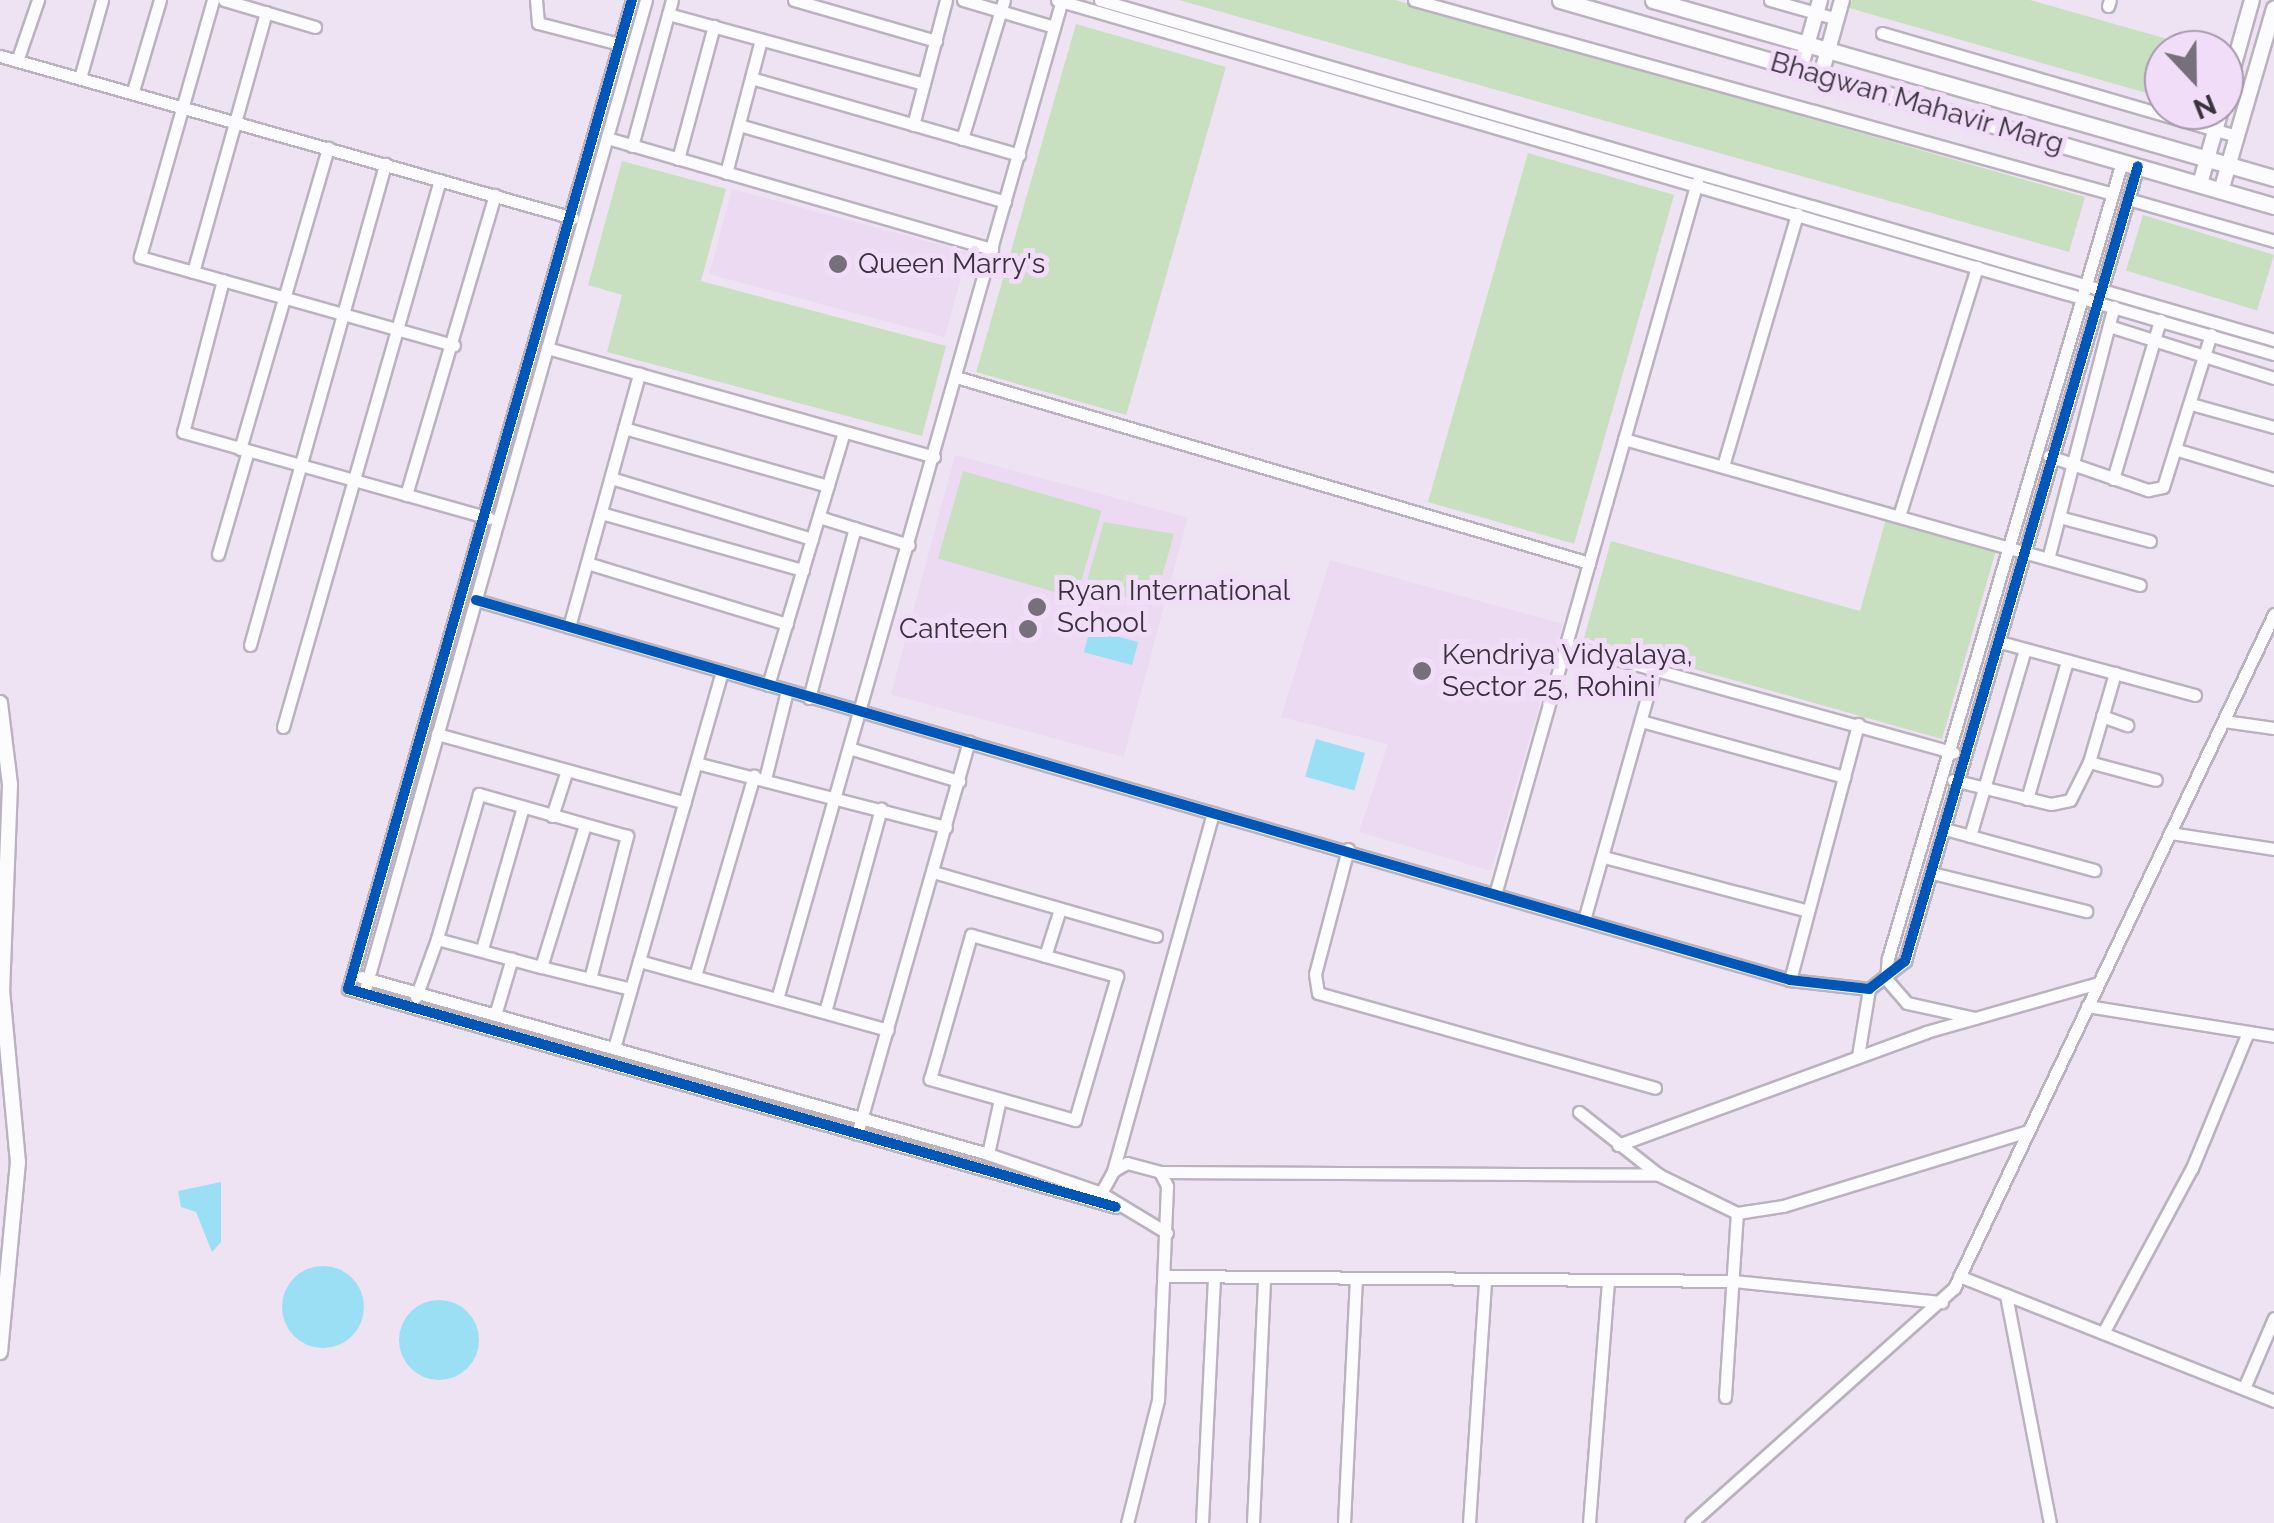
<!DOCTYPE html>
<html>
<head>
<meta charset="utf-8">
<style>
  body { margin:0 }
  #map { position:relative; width:2274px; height:1523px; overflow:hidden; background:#eee3f2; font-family:Raleway,sans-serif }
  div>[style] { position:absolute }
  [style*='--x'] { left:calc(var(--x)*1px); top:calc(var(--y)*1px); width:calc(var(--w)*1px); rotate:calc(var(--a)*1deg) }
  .built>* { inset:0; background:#ecdaf3; transform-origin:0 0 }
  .green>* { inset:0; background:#c8dfc0; transform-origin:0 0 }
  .water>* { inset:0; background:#9adff4; transform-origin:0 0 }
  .round { border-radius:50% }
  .roads { filter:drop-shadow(2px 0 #bab2be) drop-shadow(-2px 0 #bab2be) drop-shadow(0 2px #bab2be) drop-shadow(0 -2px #bab2be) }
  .minor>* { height:11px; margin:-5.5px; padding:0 5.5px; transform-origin:5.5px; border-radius:5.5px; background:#fcfbfd }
  .tertiary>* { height:14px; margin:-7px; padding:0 7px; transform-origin:7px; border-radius:7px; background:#fcfbfd }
  .secondary>* { height:15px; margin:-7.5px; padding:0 7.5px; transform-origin:7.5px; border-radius:7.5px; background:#fcfbfd }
  .cycleway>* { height:10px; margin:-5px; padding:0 5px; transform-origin:5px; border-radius:5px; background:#0057b8 }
  .dots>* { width:28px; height:28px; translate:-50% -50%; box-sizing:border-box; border:5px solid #f1ddf8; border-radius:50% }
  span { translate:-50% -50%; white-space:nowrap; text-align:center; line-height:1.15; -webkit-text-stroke:10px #f1ddf8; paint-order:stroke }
  .street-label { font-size:28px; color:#39313c }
  .poi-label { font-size:28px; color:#39313c }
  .left { translate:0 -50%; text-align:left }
  .right { translate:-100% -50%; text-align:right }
  .north { position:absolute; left:2144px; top:30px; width:100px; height:100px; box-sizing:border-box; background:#f1ddf8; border:2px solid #a798ad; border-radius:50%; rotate:158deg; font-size:28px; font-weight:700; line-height:40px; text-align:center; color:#39313c }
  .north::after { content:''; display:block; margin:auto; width:35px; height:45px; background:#786f7c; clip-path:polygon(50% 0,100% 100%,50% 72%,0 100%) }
</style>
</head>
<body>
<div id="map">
  <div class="built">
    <div style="left:732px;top:189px;width:244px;height:88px;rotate:15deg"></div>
    <div style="left:955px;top:455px;width:241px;height:248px;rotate:15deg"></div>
    <div style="clip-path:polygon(1330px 560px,1563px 624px,1491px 871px,1359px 832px,1388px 744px,1281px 717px)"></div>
  </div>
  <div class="green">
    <div style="clip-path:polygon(1179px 0,1395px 0,2085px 197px,2069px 252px)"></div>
    <div style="clip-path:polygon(1852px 0,2030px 0,2206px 50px,2164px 50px,2164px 98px,1849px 8px)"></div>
    <div style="left:1076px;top:24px;width:156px;height:362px;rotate:16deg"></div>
    <div style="left:1528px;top:153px;width:152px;height:363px;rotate:16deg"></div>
    <div style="clip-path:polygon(622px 161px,726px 189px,701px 281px,946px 346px,922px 436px,607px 352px,622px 295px,588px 285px)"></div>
    <div style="left:2143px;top:215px;width:137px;height:58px;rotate:17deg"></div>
    <div style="left:963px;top:471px;width:144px;height:91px;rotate:16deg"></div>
    <div style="clip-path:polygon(1886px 519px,1996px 550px,1942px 739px,1584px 638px,1611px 541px,1860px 611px)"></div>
    <div style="clip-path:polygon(1104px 522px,1174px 534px,1154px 605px,1120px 596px,1128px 565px,1119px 593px,1086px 584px)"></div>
  </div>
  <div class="water">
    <div style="left:1090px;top:629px;width:50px;height:24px;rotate:15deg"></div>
    <div style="left:1316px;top:739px;width:51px;height:39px;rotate:16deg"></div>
    <div style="clip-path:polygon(221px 1182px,221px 1242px,212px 1252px,196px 1212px,181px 1207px,178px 1191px)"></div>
    <div class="round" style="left:282px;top:1266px;width:82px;height:82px"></div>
    <div class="round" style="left:399px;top:1300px;width:80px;height:80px"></div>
  </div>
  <div class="roads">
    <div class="minor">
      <div style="--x:213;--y:0;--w:267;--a:105.9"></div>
      <div style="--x:140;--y:257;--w:326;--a:15.7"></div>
      <div style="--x:224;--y:0;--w:95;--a:16.5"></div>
      <div style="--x:536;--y:0;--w:23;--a:85"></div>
      <div style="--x:538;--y:23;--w:84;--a:14.5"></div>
      <div style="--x:632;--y:0;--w:1029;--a:106.02"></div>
      <div style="--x:348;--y:989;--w:798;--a:15.85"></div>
      <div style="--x:794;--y:0;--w:148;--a:16.1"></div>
      <div style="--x:963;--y:0;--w:95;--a:16.5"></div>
      <div style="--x:1057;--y:0;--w:1267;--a:16.22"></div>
      <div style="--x:1100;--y:0;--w:1222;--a:16.15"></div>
      <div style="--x:1414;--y:0;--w:725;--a:15.51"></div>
      <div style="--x:1770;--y:0;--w:70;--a:15.8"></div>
      <div style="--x:2108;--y:6;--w:6;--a:-72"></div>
      <div style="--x:668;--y:14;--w:265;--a:15.3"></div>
      <div style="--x:1882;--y:33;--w:370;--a:16.2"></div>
      <div style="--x:0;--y:56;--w:595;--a:15.79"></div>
      <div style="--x:17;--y:61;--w:65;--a:-71"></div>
      <div style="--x:80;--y:78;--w:81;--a:-74.2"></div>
      <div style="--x:751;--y:78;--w:279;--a:16"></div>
      <div style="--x:133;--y:91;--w:95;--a:-73.5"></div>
      <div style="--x:739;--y:125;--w:277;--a:16.1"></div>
      <div style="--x:913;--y:125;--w:129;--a:-75.2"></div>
      <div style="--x:607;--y:138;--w:401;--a:16.1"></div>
      <div style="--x:962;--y:139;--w:145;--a:-73.2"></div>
      <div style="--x:632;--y:146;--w:151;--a:-74.7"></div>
      <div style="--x:678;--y:159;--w:138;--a:-74.9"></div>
      <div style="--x:726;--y:173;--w:138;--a:-75.3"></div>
      <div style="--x:2128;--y:199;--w:152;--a:16"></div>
      <div style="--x:193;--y:272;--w:270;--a:-74.3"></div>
      <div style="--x:223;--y:280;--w:157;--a:104.7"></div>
      <div style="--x:183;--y:432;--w:318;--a:15.7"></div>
      <div style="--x:2109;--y:326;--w:173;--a:17.5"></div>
      <div style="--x:547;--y:348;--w:402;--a:15.7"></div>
      <div style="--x:956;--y:377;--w:660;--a:16.37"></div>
      <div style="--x:2191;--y:404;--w:86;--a:15.5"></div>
      <div style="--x:624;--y:428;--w:212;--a:15.9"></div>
      <div style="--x:1624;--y:439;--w:536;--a:15.8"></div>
      <div style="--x:240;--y:449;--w:314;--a:-73.7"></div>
      <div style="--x:2178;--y:450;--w:100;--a:16.8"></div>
      <div style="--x:2049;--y:456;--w:105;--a:19"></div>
      <div style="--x:2148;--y:490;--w:15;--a:-11"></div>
      <div style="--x:2163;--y:487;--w:160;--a:-72.6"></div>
      <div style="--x:1723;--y:466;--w:263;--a:-73.6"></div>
      <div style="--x:611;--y:478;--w:210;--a:16.9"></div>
      <div style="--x:2113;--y:479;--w:166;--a:-73.5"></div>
      <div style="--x:406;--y:495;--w:313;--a:-73.5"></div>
      <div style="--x:601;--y:513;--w:210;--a:15.8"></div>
      <div style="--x:1900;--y:513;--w:258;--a:-72.6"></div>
      <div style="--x:819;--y:517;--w:94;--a:17.3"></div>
      <div style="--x:2059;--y:517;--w:94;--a:14.8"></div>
      <div style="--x:218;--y:554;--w:107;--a:-73.8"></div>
      <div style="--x:2048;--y:559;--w:261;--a:-75.4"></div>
      <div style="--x:587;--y:563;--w:209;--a:17"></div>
      <div style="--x:476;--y:600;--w:1368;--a:16.13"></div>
      <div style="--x:1790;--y:980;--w:80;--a:6.5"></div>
      <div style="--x:1869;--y:989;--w:46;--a:-37.9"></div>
      <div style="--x:1905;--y:961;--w:828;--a:-73.67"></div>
      <div style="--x:569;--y:627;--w:263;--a:-74.5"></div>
      <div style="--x:2000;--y:642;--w:202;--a:15.2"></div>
      <div style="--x:250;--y:645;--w:500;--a:-74.3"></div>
      <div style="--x:1566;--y:645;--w:402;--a:15.5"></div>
      <div style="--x:768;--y:685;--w:264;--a:-73.3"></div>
      <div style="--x:809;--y:698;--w:176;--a:-74.9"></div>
      <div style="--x:2102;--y:716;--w:27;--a:20"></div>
      <div style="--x:1641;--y:721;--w:211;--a:15.4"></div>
      <div style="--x:2224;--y:721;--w:50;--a:8"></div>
      <div style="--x:283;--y:727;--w:569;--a:-73.99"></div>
      <div style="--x:437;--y:734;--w:257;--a:15.5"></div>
      <div style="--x:852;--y:749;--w:112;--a:16.7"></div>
      <div style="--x:2089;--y:762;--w:69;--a:15"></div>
      <div style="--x:696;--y:763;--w:258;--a:14.4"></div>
      <div style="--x:765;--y:779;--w:91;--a:-76"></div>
      <div style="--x:1953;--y:780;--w:101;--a:13.8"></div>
      <div style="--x:2051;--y:804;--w:19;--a:-12"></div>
      <div style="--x:2070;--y:800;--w:42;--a:-63.4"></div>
      <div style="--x:2089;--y:762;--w:93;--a:-73.7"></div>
      <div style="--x:2027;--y:799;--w:144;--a:-73.8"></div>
      <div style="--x:552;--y:816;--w:48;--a:-71.9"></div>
      <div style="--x:1945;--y:829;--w:155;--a:15.4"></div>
      <div style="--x:2170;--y:833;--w:105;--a:8.7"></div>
      <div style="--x:1970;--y:836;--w:195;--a:-73.6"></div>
      <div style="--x:1348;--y:849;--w:129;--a:104.8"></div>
      <div style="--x:1315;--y:974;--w:19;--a:81"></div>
      <div style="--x:1318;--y:993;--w:350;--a:15.7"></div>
      <div style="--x:1604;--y:857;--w:211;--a:14.8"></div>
      <div style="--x:933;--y:872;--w:232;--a:16"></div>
      <div style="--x:1932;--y:873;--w:159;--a:13.9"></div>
      <div style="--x:1496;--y:891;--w:737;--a:-74.17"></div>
      <div style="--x:1584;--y:920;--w:261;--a:-74.2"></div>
      <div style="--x:971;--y:935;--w:152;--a:15.7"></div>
      <div style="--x:1117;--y:976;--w:150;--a:106.3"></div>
      <div style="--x:1075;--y:1120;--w:151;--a:-164.2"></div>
      <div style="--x:930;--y:1079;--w:150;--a:-74.1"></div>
      <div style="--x:482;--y:949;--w:148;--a:-73.9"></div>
      <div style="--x:1045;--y:956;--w:49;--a:-72.3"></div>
      <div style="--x:639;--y:961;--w:258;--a:15.5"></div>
      <div style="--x:541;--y:967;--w:149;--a:-72.8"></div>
      <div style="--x:695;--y:976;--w:209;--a:-73.6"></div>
      <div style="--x:361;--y:977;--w:652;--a:15.76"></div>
      <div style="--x:988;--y:1154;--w:120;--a:19"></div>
      <div style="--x:1101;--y:1193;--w:77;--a:31.2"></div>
      <div style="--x:590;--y:979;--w:148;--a:-75.5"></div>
      <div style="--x:627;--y:836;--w:154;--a:-164.2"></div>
      <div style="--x:479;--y:794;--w:151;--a:106.2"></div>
      <div style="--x:437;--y:939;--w:108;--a:15.1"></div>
      <div style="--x:541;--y:967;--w:50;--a:13.8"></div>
      <div style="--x:590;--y:979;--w:42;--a:13.7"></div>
      <div style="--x:1790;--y:980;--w:265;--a:-75.1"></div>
      <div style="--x:364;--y:993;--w:1032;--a:-74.15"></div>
      <div style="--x:416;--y:997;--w:62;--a:-70.1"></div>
      <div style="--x:777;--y:999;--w:1039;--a:-74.08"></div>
      <div style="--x:2087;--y:1006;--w:189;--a:9.1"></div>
      <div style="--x:825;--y:1012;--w:211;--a:-74.6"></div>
      <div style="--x:495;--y:1015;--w:59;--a:-73.4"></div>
      <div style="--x:1975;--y:1018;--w:70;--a:-167.6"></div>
      <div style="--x:1907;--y:1003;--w:32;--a:-131"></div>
      <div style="--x:1886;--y:979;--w:21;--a:-85"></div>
      <div style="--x:1888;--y:958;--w:830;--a:-73.62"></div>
      <div style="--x:614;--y:1048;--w:391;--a:-74"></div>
      <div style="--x:1858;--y:1056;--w:68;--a:-80.7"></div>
      <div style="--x:1579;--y:1112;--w:102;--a:38.2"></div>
      <div style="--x:1659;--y:1175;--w:87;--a:26"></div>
      <div style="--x:1737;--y:1213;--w:47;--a:-8.7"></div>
      <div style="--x:1783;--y:1206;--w:253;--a:-17"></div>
      <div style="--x:857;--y:1134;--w:408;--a:-74.1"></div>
      <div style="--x:1618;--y:1145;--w:328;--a:-20.1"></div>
      <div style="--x:1926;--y:1032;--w:179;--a:-15.9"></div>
      <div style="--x:988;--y:1154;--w:56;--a:-77.7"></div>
      <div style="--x:1113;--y:1171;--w:372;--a:-74.4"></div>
      <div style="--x:1160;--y:1172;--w:499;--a:0.3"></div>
      <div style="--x:1101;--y:1193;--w:25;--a:-61"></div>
      <div style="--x:1113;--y:1171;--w:16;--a:-30"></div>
      <div style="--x:1127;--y:1163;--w:34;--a:15"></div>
      <div style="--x:1160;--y:1172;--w:16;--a:63"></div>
      <div style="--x:1167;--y:1186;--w:214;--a:92.4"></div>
      <div style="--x:1158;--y:1400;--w:127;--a:104.1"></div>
      <div style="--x:1166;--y:1276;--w:568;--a:0.5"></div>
      <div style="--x:1734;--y:1281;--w:209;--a:5.8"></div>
      <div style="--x:1959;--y:1276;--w:339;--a:21.6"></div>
      <div style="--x:2006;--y:1295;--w:232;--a:79.1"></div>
      <div style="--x:2103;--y:1333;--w:187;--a:-61.7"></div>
      <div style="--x:2192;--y:1168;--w:147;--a:-67.6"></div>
      <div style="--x:2244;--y:1388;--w:76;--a:-66.8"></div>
      <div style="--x:1725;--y:1397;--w:184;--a:-86.3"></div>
      <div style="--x:1202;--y:1523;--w:245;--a:-87.2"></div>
      <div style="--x:1253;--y:1523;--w:244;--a:-87.4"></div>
      <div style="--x:1344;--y:1523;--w:243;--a:-87.2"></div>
      <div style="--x:1469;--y:1523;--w:244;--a:-86.2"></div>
      <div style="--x:1589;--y:1523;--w:242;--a:-85.5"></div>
      <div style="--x:1691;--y:1523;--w:353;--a:-41.8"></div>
      <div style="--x:1954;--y:1288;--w:746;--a:-64.6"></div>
    </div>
    <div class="tertiary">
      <div style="--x:1800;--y:69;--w:72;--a:-73.8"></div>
      <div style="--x:1821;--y:75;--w:78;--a:-74.4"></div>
      <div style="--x:2224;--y:100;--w:104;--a:-74.4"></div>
      <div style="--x:2200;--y:184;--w:77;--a:-74.2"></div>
      <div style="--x:2221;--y:191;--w:190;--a:-73.8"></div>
      <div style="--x:0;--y:703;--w:83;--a:83"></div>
      <div style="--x:10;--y:785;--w:205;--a:92.2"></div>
      <div style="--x:2;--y:990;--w:173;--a:84.7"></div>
      <div style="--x:18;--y:1162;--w:191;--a:95.4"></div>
    </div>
    <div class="secondary">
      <div style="--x:1560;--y:0;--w:743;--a:16.09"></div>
      <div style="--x:1653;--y:0;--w:646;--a:15.99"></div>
    </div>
  </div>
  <div class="cycleway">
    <div style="--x:632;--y:0;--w:1029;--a:106.02"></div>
    <div style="--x:348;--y:989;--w:798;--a:15.85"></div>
    <div style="--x:476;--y:600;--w:1368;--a:16.13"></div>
    <div style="--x:1790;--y:980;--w:80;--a:6.5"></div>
    <div style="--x:1869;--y:989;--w:46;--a:-37.9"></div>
    <div style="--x:1905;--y:961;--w:828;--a:-73.67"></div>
  </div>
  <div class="dots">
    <div style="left:838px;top:264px;background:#786f7c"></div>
    <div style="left:1037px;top:607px;background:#786f7c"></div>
    <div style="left:1028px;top:629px;background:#786f7c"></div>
    <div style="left:1422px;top:671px;background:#786f7c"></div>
  </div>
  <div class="street-label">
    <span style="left:1917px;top:103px;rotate:16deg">Bhagwan Mahavir Marg</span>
  </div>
  <div class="poi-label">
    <span class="left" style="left:858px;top:264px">Queen Marry's</span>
    <span class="left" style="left:1057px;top:607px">Ryan International<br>School</span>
    <span class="right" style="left:1008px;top:629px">Canteen</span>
    <span class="left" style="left:1442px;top:671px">Kendriya Vidyalaya,<br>Sector 25, Rohini</span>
  </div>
  <div class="north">N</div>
</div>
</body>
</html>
